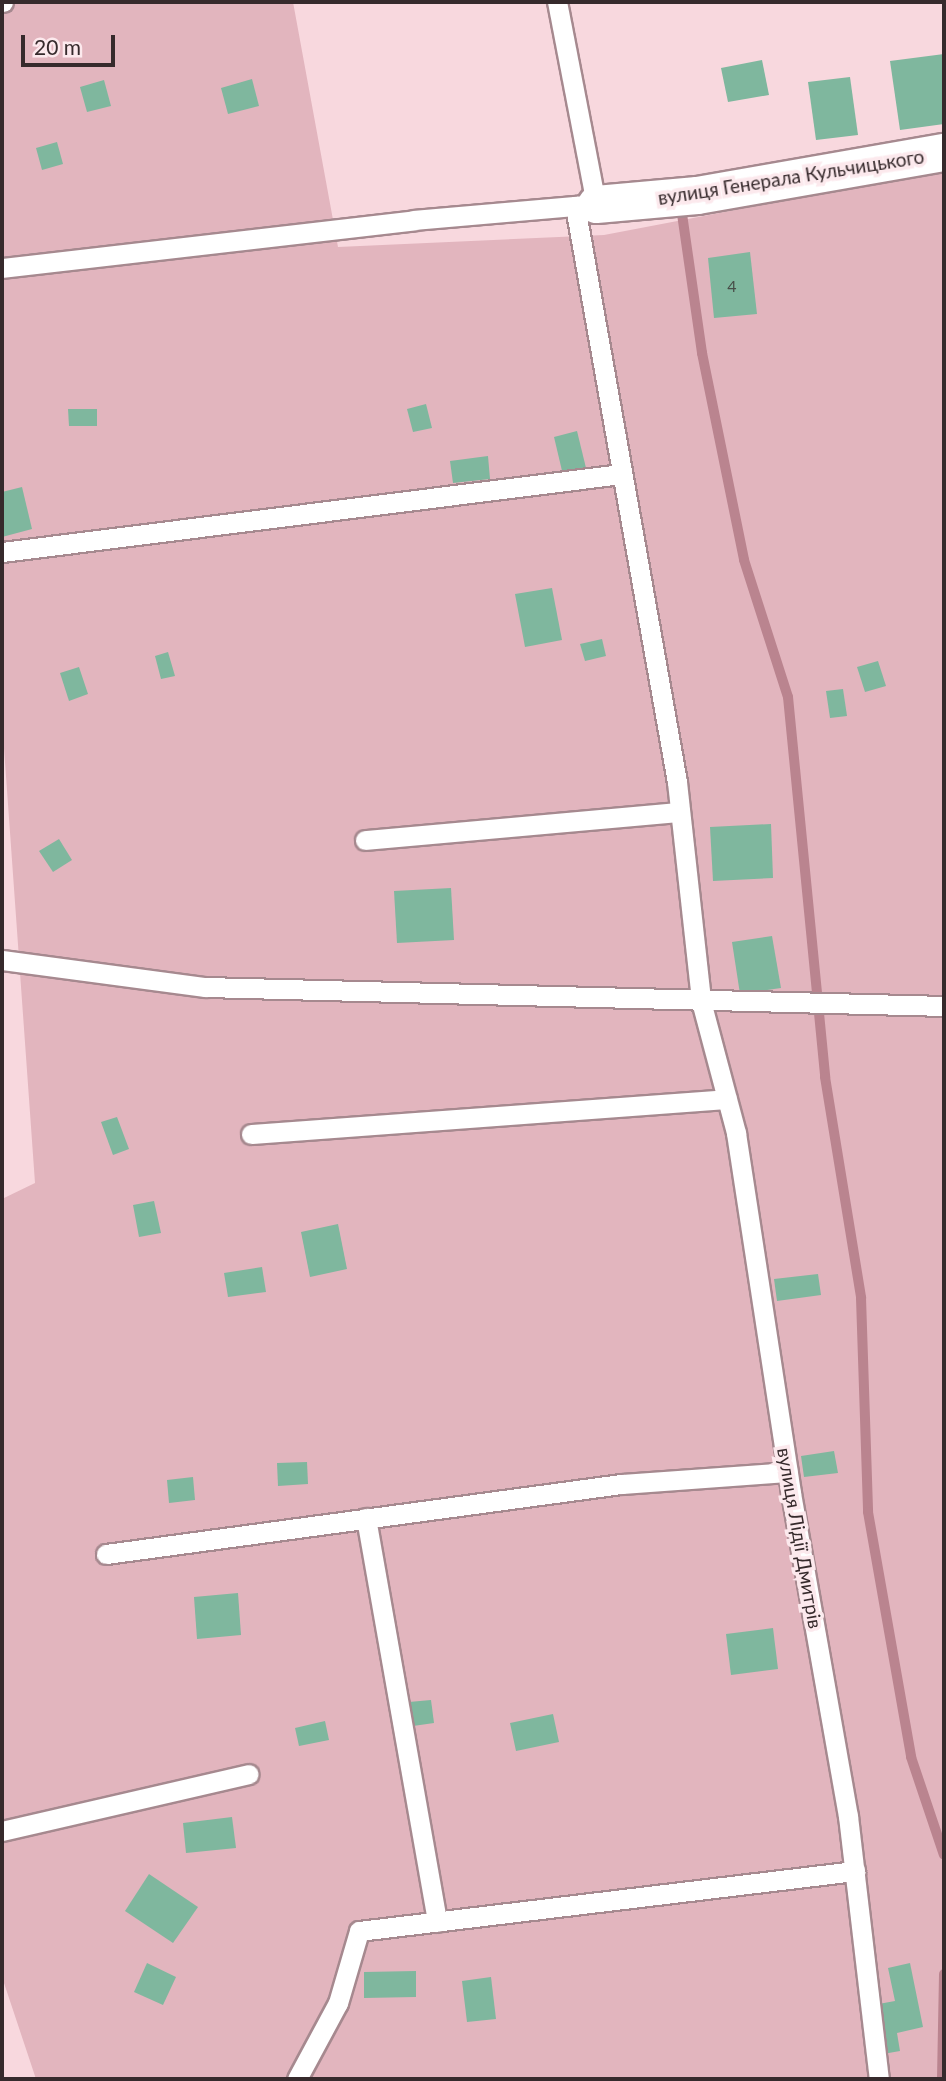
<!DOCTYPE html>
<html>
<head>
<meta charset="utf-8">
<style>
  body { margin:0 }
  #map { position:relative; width:946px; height:2081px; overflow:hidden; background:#f8d8de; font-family:Lato,sans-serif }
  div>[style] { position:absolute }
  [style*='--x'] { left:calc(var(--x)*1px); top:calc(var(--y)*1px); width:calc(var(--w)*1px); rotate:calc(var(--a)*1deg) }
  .green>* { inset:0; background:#e2b5be }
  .stream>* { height:10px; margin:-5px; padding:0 5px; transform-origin:5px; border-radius:5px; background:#ba848f }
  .building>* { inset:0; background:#7fb79e }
  .roads { filter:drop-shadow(2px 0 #a6898f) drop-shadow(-2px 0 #a6898f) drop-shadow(0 2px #a6898f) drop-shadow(0 -2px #a6898f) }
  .lane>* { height:19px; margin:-9.5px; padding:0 9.5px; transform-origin:9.5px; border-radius:9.5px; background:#fff }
  .street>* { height:37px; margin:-18.5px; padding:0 18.5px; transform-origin:18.5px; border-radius:18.5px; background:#fff }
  span { translate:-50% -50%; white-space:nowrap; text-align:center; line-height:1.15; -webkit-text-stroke:7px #fce9ed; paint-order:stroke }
  .number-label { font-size:16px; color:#484d48 }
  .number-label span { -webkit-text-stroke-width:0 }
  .street-label { font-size:19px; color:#362a2c }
  .frame { position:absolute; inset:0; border:4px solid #362a2c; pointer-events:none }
  .scale { position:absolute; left:21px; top:35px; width:94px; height:32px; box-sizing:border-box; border:4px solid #362a2c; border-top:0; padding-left:9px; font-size:21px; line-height:24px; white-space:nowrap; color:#362a2c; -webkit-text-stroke:5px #fce9ed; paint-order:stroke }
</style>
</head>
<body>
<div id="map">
  <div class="green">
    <div style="clip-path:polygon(2px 2px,293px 2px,338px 247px,604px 235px,944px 170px,944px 2079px,36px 2079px,2px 1977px,2px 1199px,35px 1183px,2px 720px)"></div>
  </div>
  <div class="stream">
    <div style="--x:681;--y:207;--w:148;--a:81.8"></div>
    <div style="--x:702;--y:353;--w:211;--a:78.5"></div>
    <div style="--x:744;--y:560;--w:144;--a:72.2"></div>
    <div style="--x:788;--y:697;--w:382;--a:84.4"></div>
    <div style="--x:825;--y:1077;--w:224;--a:80.7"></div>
    <div style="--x:861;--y:1298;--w:214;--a:88.1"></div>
    <div style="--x:868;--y:1512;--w:249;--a:80"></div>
    <div style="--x:911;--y:1757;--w:103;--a:71.4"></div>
    <div style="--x:942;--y:2079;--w:105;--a:-88.9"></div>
  </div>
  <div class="building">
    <div style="clip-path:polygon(944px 54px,944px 124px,900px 130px,890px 61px)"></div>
    <div style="clip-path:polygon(762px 60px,769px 95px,728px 102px,721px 68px)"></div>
    <div style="clip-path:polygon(850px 77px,858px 135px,816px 140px,808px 82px)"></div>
    <div style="clip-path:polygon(252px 79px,259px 106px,228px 114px,221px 88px)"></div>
    <div style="clip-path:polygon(104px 80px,111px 106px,87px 112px,80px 87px)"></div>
    <div style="clip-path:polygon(57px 142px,63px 164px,42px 170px,36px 148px)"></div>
    <div style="clip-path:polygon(750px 252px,757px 314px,714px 318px,708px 258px)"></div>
    <div style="clip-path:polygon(426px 404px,432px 428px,413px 432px,407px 409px)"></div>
    <div style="clip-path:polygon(68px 409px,97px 409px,97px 426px,69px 426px)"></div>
    <div style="clip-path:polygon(577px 431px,586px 468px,563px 475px,554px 437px)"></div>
    <div style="clip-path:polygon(488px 456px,490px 479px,453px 483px,450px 461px)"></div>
    <div style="clip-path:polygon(22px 487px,32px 529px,2px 537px,2px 492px)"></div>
    <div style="clip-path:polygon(552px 588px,562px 640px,525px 647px,515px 594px)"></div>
    <div style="clip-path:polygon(602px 639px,606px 656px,585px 661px,580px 644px)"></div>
    <div style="clip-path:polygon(168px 652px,175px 676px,161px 679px,155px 656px)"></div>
    <div style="clip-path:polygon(878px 661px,886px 686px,865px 692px,857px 667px)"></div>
    <div style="clip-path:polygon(79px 667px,88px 694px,69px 701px,60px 673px)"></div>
    <div style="clip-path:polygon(843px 689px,847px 716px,830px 718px,826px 691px)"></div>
    <div style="clip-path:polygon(771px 824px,773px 878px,713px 881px,710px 827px)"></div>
    <div style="clip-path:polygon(59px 839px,72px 860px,53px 872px,39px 851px)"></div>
    <div style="clip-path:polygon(451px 888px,454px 940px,397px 943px,394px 891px)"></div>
    <div style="clip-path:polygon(772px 936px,781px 988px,740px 994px,732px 942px)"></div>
    <div style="clip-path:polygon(117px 1117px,129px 1149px,113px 1155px,101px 1122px)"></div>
    <div style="clip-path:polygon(154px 1201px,161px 1233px,139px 1237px,133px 1205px)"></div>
    <div style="clip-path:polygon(338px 1224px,347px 1269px,310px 1277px,301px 1232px)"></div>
    <div style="clip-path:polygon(262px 1267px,266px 1292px,228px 1297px,224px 1273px)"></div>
    <div style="clip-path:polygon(818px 1274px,821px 1295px,777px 1301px,774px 1279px)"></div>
    <div style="clip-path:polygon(834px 1451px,838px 1473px,804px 1477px,801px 1456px)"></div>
    <div style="clip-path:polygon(307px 1462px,308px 1484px,278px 1486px,277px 1463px)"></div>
    <div style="clip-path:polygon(193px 1477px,195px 1500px,169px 1503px,167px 1480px)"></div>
    <div style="clip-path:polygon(238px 1593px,241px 1635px,197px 1639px,194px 1597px)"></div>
    <div style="clip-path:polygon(773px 1628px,778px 1669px,731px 1675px,726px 1634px)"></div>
    <div style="clip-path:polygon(431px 1700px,434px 1723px,413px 1726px,409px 1702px)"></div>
    <div style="clip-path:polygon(553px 1714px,559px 1742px,516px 1751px,510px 1723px)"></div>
    <div style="clip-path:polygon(325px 1721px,329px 1740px,299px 1746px,295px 1728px)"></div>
    <div style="clip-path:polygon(232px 1817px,236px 1848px,186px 1853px,183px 1823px)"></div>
    <div style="clip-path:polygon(149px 1874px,198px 1907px,173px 1943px,125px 1911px)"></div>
    <div style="clip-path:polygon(147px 1963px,176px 1977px,163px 2005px,134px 1992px)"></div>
    <div style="clip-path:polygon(910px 1963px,923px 2027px,897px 2033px,900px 2051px,883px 2054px,873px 2005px,895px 2001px,888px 1968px)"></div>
    <div style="clip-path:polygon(416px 1971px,416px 1997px,364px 1998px,364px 1972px)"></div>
    <div style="clip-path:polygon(491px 1977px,496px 2019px,467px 2022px,462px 1981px)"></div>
  </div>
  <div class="roads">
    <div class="lane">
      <div style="--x:2;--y:2;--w:1;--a:0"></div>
      <div style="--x:575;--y:206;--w:585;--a:79.96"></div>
      <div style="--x:677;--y:782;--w:220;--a:83.7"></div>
      <div style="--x:701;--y:1001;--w:137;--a:75.1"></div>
      <div style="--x:736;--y:1133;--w:364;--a:81.3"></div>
      <div style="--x:791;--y:1493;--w:328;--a:80"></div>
      <div style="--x:848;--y:1816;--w:265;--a:83.3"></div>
      <div style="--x:2;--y:268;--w:415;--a:-6.6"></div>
      <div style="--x:414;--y:220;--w:183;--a:-5"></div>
      <div style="--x:596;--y:204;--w:206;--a:-100.9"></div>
      <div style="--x:2;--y:552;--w:624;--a:-7.18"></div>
      <div style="--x:365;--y:840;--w:316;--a:-5.1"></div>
      <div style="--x:2;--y:960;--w:205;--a:7.6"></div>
      <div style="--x:205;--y:987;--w:739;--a:1.47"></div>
      <div style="--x:251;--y:1134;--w:477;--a:-4.2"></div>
      <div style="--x:366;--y:1518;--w:410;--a:80"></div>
      <div style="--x:106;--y:1554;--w:520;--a:-7.74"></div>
      <div style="--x:621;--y:1484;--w:167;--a:-4.1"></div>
      <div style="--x:2;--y:1831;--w:253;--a:-13"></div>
      <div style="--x:297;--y:2079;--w:86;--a:-61.7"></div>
      <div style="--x:338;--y:2003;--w:75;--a:-73.7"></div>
      <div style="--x:359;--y:1931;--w:500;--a:-6.9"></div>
    </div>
    <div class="street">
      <div style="--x:596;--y:204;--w:101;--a:-5.1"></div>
      <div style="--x:697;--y:195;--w:251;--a:-9.9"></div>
    </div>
  </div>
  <div class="number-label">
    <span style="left:732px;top:286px">4</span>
  </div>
  <div class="street-label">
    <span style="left:791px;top:177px;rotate:-9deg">вулиця Генерала Кульчицького</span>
    <span style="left:800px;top:1538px;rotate:80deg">вулиця Лідії Дмитрів</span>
  </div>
  <div class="frame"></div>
  <div class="scale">20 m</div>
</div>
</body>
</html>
